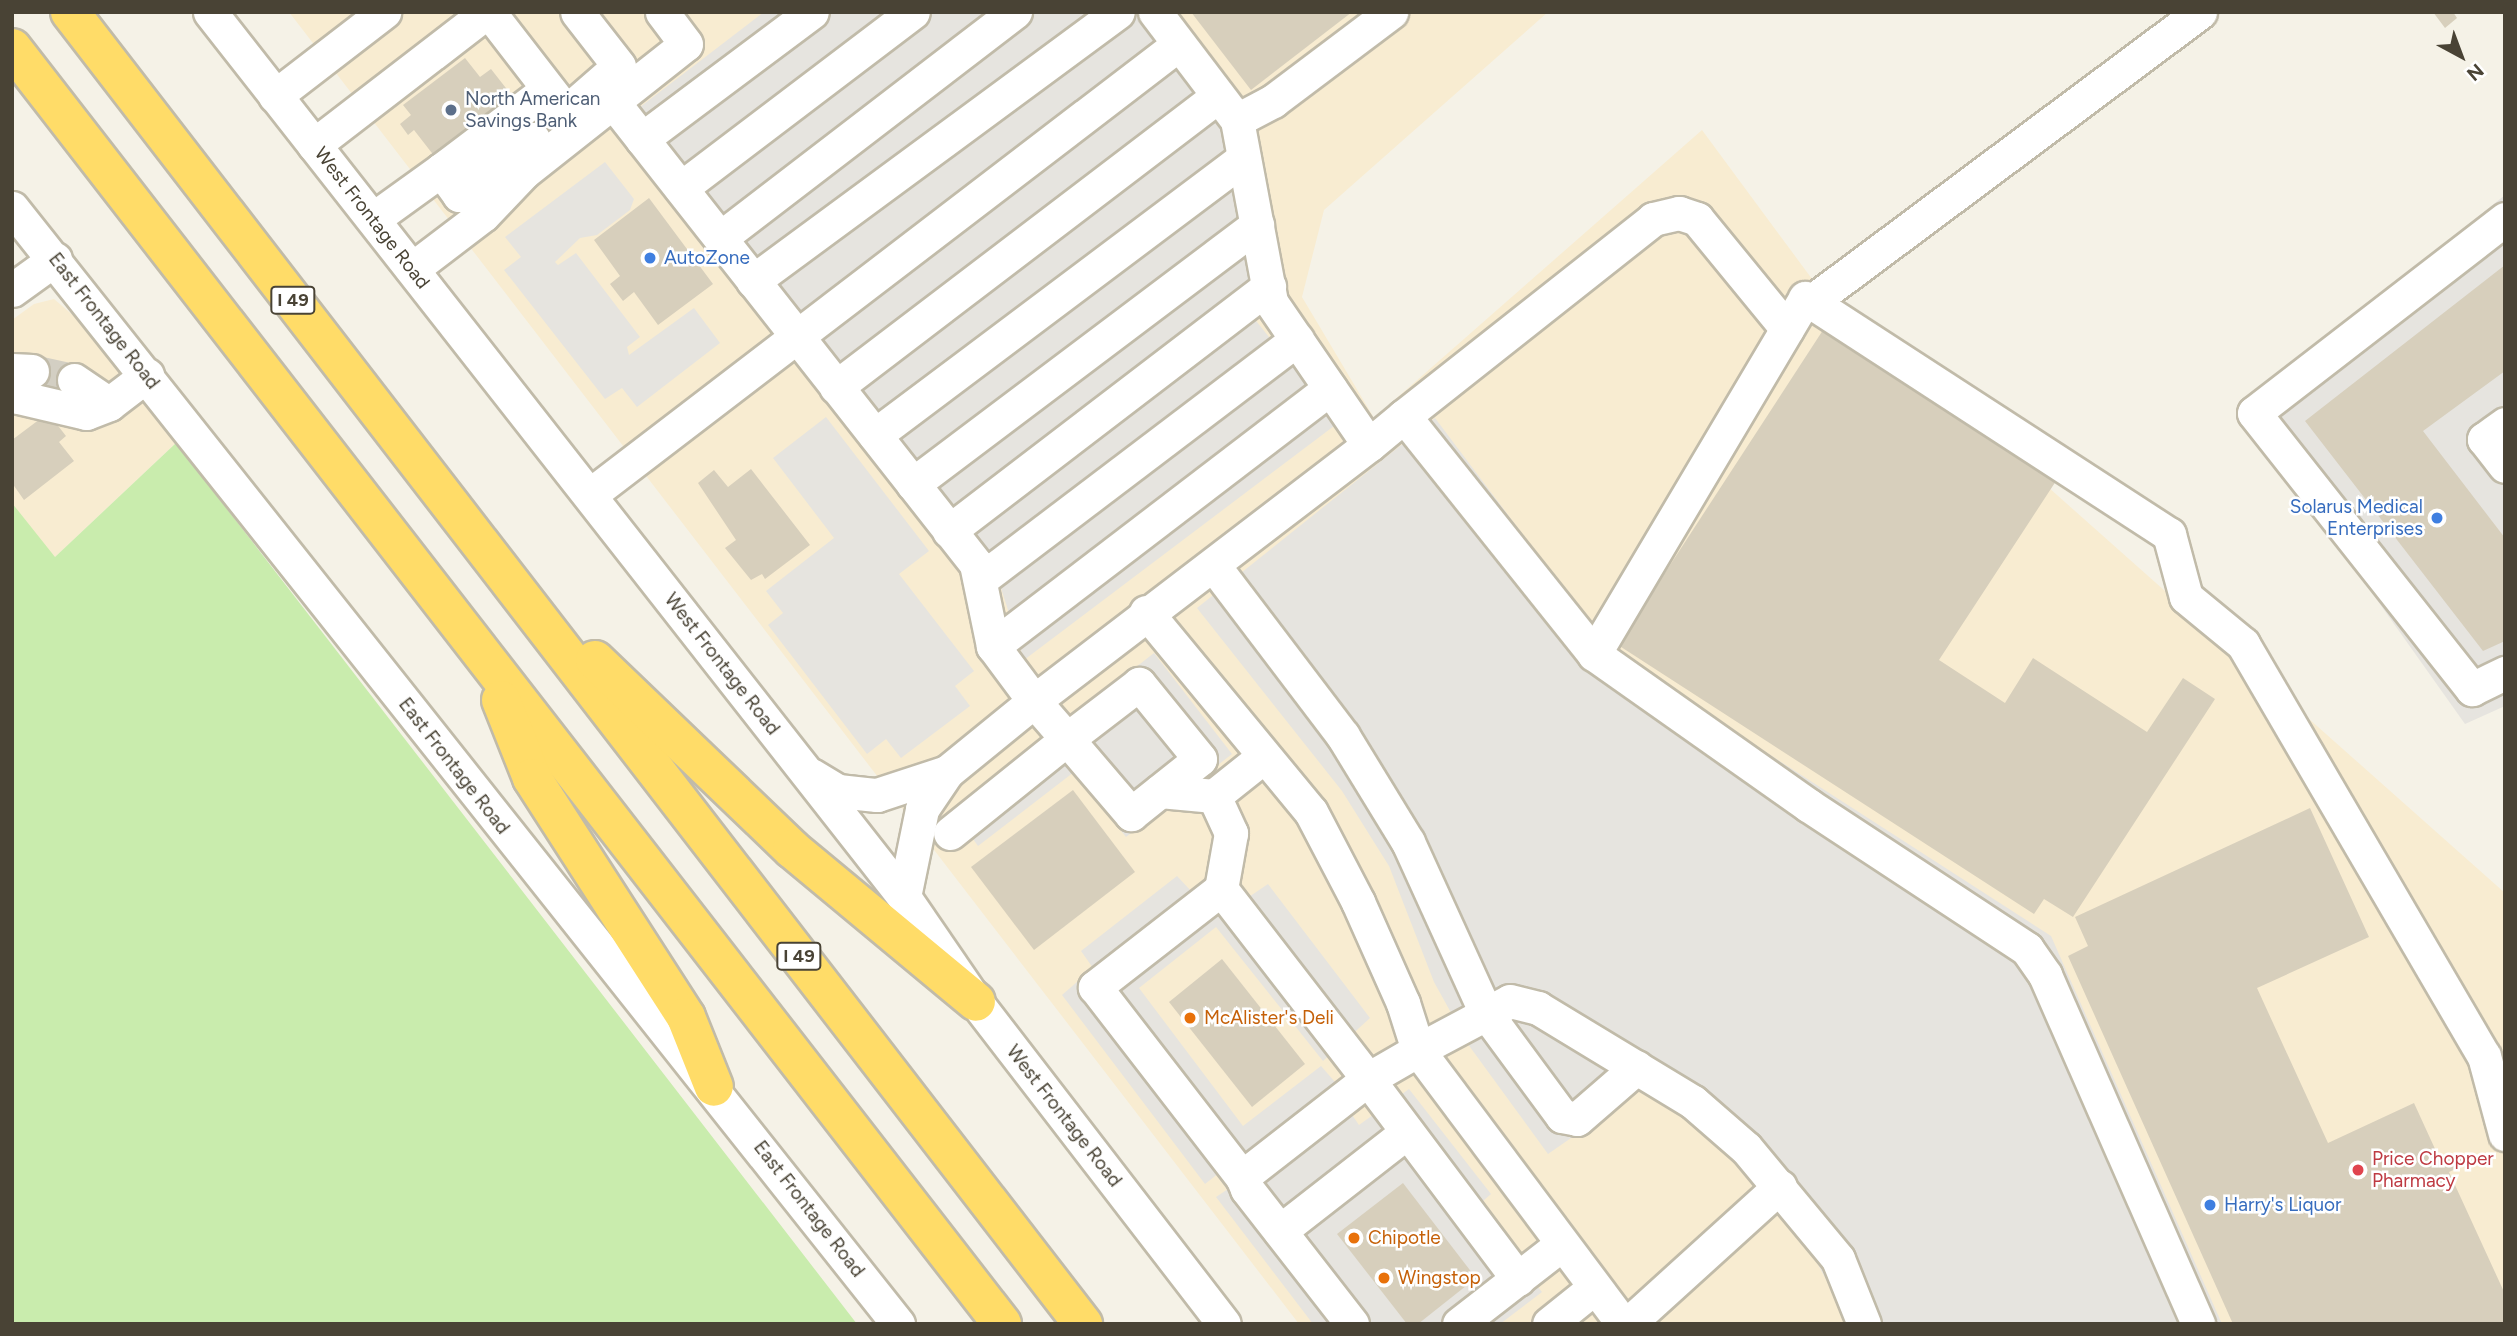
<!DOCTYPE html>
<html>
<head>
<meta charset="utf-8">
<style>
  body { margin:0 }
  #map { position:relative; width:2517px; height:1336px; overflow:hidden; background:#f5f2e7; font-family:Figtree,sans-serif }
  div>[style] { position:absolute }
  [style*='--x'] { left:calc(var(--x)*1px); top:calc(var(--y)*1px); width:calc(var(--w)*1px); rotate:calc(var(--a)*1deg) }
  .commercial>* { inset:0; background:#f8ecd1 }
  .green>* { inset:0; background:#c9ecad }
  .parking>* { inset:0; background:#e6e4df }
  .building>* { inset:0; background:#d7cfbc }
  .minor-tunnel>* { height:33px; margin-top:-16.5px; transform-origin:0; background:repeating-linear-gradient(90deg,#d3cfc3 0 33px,transparent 0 50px) }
  .roads { filter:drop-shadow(2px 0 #c1bba9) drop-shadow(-2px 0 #c1bba9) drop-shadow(0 2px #c1bba9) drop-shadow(0 -2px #c1bba9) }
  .minor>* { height:33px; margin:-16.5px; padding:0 16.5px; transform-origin:16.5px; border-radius:16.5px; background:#fff }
  .highway>* { height:38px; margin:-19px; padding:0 19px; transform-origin:19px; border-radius:19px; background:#ffdc68 }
  .dots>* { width:19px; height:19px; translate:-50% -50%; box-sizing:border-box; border:4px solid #fff; border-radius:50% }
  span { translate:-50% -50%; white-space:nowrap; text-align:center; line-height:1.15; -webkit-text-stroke:5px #fff; paint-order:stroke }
  .shield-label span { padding:2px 5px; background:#fff; border:2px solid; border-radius:5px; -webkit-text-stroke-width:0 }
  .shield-label { font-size:18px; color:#494335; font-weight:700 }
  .service-label { font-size:19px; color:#4e5e75 }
  .left { translate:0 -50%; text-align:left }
  .street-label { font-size:19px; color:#494335 }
  .shop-label { font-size:19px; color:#366cbe }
  .right { translate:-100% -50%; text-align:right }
  .food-label { font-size:19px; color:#c56008 }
  .health-label { font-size:19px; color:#be3a42 }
  .frame { position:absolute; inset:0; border:14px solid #494335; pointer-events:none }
  .north { position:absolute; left:2426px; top:21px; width:70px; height:70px; -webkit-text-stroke:5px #fff; paint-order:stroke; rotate:139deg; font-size:19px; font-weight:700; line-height:28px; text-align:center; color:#494335 }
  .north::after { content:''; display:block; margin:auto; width:24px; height:32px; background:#494335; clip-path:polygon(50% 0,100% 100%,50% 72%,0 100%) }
</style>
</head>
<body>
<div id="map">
  <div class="commercial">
    <div style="clip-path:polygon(289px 12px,1548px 12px,1324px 210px,1302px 297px,1374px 418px,1702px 130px,1829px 302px,1869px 328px,2505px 893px,2505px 1324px,1299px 1324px)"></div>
    <div style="clip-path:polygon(54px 299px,75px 317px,176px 443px,54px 558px,12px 503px,12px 320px,34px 304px)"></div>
  </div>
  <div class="green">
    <div style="clip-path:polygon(176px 443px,857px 1324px,12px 1324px,12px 503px,55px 557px)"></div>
  </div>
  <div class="parking">
    <div style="clip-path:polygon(764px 12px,1139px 12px,1231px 131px,1253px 317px,1338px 423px,1024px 660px,991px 557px,640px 107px)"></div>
    <div style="clip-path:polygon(605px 162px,634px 199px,630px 210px,597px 235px,580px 238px,555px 262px,558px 265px,576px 253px,640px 337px,627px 347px,629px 355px,694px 308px,720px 343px,637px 407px,622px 388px,605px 399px,504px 270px,521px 257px,505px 237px)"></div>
    <div style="clip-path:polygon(2505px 195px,2505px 706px,2465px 724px,2240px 407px)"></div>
    <div style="clip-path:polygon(826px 417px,929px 551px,899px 574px,974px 671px,955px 686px,970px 706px,901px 758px,886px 739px,867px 754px,768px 625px,783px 613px,766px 591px,834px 538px,773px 458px)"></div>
    <div style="clip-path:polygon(1435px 418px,1612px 653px,2051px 936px,2222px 1324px,1850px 1324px,1808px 1246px,1716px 1135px,1646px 1086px,1548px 1154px,1470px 1047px,1434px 982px,1389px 866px,1342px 791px,1197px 608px)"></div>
    <div style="clip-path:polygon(1154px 653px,1232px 754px,1126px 837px,1074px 772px,978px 846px,953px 810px)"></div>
    <div style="clip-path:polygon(1177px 876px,1192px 892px,1240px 903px,1268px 884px,1370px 1018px,1323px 1061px,1216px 927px,1139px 988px,1243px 1126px,1321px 1066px,1335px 1082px,1205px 1184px,1062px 995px,1093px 968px,1081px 951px)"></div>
    <div style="clip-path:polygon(1409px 1089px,1491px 1194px,1475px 1208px,1542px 1292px,1500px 1324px,1313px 1324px,1216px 1197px,1348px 1109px,1359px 1125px)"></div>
  </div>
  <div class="building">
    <div style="clip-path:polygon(1191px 12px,1352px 12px,1251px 90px)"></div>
    <div style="clip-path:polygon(2433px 12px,2453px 12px,2457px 18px,2445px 28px)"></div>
    <div style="clip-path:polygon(465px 58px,480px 77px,491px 69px,513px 97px,435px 157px,414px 130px,408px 135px,400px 124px,411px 115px,403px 105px)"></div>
    <div style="clip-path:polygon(649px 198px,713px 284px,658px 325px,634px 292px,623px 301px,610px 284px,620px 276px,594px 240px)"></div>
    <div style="clip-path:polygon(2505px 265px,2505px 371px,2423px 431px,2505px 538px,2505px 641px,2483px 651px,2305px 421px)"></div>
    <div style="clip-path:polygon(1825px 327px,2058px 478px,1939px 660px,2005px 703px,2033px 658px,2147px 732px,2183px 678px,2215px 699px,2073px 917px,2044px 899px,2034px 914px,1618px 645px)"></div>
    <div style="clip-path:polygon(33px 367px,75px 376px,69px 401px,28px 391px)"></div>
    <div style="clip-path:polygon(48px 413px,66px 436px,59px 442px,74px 461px,24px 500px,12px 483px,12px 440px)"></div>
    <div style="clip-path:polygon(751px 469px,810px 545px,765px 579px,762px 574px,751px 580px,725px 548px,736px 540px,698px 483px,714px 470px,728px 487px)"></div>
    <div style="clip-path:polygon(1073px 790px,1135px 872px,1034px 950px,971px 867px)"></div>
    <div style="clip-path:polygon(2310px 808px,2369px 937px,2257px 988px,2328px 1143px,2414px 1103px,2441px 1162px,2462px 1153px,2466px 1164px,2449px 1172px,2505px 1294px,2505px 1324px,2233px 1324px,2068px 956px,2088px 946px,2075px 917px)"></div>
    <div style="clip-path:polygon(1222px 959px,1305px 1064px,1252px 1107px,1169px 1002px)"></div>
    <div style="clip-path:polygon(1403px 1183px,1476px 1278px,1418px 1324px,1407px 1324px,1337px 1234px)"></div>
  </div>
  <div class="minor-tunnel">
    <div style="--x:32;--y:371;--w:43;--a:12.1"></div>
  </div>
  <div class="roads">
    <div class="minor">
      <div style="--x:210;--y:12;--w:1125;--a:51.9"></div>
      <div style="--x:904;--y:897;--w:127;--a:55.6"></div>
      <div style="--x:976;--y:1002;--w:406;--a:52.4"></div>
      <div style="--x:489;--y:12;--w:118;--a:52.3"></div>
      <div style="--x:1155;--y:12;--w:136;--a:52.8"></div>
      <div style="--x:1237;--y:120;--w:185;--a:79.4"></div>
      <div style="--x:1271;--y:302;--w:173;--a:55.6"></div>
      <div style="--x:1369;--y:445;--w:45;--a:-39.6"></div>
      <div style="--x:1404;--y:416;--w:305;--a:51.4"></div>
      <div style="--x:1594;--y:654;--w:262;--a:35.2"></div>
      <div style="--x:1808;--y:805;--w:262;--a:33.3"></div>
      <div style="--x:2027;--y:949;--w:32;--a:55"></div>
      <div style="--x:2045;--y:975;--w:381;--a:66.3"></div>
      <div style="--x:275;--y:96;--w:138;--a:-37.6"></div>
      <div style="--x:613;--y:102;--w:588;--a:51.84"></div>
      <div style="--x:976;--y:564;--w:84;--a:78.3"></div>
      <div style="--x:993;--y:646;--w:69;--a:53.3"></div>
      <div style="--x:1034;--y:701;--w:422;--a:-37.4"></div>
      <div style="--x:572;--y:107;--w:62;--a:-41.1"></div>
      <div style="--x:619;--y:66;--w:68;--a:-127.9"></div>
      <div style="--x:1237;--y:120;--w:41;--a:-27.8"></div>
      <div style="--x:1273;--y:101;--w:148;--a:-37"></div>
      <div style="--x:642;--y:139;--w:212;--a:-36.8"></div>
      <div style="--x:314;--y:145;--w:218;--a:-37.6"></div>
      <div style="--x:441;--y:170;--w:134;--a:-37.1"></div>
      <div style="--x:681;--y:188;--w:291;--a:-37.2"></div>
      <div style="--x:12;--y:208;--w:1425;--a:51.55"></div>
      <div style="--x:373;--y:219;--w:84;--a:-35.8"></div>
      <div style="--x:441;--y:170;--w:31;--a:54"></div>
      <div style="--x:459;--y:195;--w:93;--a:-37.1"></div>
      <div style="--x:2505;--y:219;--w:317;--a:142.3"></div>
      <div style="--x:2254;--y:413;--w:352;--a:51.7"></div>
      <div style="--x:2472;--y:689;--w:37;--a:-26"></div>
      <div style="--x:720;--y:238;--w:372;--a:-37.5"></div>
      <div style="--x:412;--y:269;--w:89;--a:-37.3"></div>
      <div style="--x:483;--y:215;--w:59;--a:-46.4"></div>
      <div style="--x:524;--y:172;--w:206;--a:-38.3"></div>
      <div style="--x:686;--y:44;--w:40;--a:-127"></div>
      <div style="--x:753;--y:281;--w:453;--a:-36.4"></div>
      <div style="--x:12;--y:290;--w:53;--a:-35.8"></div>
      <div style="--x:1811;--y:302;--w:485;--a:-36.7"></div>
      <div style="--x:12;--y:370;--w:20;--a:3"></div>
      <div style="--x:74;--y:380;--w:42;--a:34.4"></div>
      <div style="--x:836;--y:387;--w:480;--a:-37.3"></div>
      <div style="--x:12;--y:391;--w:8;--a:45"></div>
      <div style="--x:18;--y:397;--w:70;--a:13.2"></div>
      <div style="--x:86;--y:413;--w:25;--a:-21"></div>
      <div style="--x:109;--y:404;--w:48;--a:-37.3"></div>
      <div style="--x:1404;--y:416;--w:318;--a:-38.3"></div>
      <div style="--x:1653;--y:219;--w:27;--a:-13"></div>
      <div style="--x:1679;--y:213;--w:19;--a:18"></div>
      <div style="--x:1697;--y:219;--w:142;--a:50.7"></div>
      <div style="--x:2505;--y:424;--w:26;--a:144"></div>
      <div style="--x:2484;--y:439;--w:34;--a:52"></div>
      <div style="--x:875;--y:435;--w:461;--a:-36.9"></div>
      <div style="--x:913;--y:484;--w:431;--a:-37"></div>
      <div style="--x:591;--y:494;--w:740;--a:-37.43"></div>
      <div style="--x:949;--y:531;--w:403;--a:-37.4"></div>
      <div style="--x:1214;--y:566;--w:213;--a:52.8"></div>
      <div style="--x:1343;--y:736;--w:124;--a:58.5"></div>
      <div style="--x:1408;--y:842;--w:188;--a:65.5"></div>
      <div style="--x:1486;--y:1013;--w:128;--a:53.6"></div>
      <div style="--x:1562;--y:1116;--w:15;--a:11"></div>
      <div style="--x:1577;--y:1119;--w:79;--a:-40.9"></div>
      <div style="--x:980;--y:580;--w:398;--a:-37.2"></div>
      <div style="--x:1146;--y:612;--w:259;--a:50.5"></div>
      <div style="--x:1311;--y:812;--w:102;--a:62.4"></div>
      <div style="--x:1358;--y:902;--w:111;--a:66"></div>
      <div style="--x:1403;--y:1003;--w:49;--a:72.3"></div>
      <div style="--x:1418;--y:1050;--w:342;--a:53.2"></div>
      <div style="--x:993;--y:646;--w:424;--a:-37.4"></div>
      <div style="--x:1594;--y:654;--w:414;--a:-59.3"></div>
      <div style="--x:1805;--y:298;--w:434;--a:33"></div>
      <div style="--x:2169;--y:534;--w:65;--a:74.9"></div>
      <div style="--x:2186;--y:597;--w:74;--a:39.5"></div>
      <div style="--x:2243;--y:644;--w:477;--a:59.7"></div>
      <div style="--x:2484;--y:1056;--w:81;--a:74.9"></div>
      <div style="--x:811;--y:775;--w:31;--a:31"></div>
      <div style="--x:838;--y:791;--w:39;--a:6"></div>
      <div style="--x:877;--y:795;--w:74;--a:-18.2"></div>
      <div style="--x:1160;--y:791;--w:54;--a:5.3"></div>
      <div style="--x:1214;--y:796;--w:63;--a:-38.5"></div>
      <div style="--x:1214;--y:796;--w:41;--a:65.3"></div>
      <div style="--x:1231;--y:833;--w:57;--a:100.1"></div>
      <div style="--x:904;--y:897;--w:90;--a:-78.4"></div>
      <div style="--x:922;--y:809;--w:45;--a:-56"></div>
      <div style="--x:947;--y:772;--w:112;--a:-39.2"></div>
      <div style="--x:1034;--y:701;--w:50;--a:49"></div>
      <div style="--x:1067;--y:739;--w:99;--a:49.5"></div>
      <div style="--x:1131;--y:814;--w:88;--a:-38.6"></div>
      <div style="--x:1200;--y:759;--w:97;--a:-129.1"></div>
      <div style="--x:1139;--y:684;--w:91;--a:142.6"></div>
      <div style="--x:1067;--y:739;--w:150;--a:141.2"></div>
      <div style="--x:1242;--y:1177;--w:13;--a:67"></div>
      <div style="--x:1247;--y:1189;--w:171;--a:52.1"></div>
      <div style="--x:1280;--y:1231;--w:161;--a:-37.9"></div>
      <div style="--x:1518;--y:1279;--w:250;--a:-126.9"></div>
      <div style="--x:1368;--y:1079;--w:240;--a:-127.7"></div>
      <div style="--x:1221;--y:889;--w:160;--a:142.1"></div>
      <div style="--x:1095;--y:987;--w:240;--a:52.3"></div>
      <div style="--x:1242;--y:1177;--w:160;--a:-37.9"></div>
      <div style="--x:1368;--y:1079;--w:58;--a:-30.1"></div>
      <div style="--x:1418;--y:1050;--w:104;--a:-28"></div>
      <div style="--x:1510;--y:1001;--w:29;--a:14"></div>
      <div style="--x:1538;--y:1008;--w:181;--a:31.2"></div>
      <div style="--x:1693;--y:1102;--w:70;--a:41"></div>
      <div style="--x:1746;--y:1148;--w:144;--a:50.3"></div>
      <div style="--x:1838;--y:1259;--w:70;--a:68.2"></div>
      <div style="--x:1459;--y:1324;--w:130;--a:-37.8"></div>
      <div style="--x:1549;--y:1324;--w:58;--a:-38.7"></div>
      <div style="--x:1628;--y:1324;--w:205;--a:-42.2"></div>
    </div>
    <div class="highway">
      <div style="--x:70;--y:12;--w:1658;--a:52.33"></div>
      <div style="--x:12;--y:48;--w:1615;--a:52.19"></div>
      <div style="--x:595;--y:660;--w:273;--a:43.8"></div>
      <div style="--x:792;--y:849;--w:239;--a:39.7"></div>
      <div style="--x:501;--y:700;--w:84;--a:68.3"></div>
      <div style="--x:532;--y:778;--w:284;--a:57.2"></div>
      <div style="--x:686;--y:1017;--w:75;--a:68.2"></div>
    </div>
  </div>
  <div class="dots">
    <div style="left:451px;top:110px;background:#5c6f8a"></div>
    <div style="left:650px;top:258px;background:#3f7fe0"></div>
    <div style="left:2437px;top:518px;background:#3f7fe0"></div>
    <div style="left:1190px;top:1018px;background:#e8710a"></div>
    <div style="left:2358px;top:1170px;background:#e0444e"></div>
    <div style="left:2210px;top:1205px;background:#3f7fe0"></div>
    <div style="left:1354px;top:1238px;background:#e8710a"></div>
    <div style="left:1384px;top:1278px;background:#e8710a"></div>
  </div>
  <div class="shield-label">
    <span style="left:293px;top:300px">I 49</span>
    <span style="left:799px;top:956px">I 49</span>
  </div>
  <div class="service-label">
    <span class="left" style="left:465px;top:110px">North American<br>Savings Bank</span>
  </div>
  <div class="street-label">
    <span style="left:372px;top:218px;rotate:52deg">West Frontage Road</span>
    <span style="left:104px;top:321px;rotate:52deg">East Frontage Road</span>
    <span style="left:722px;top:664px;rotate:52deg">West Frontage Road</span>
    <span style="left:454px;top:766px;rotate:52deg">East Frontage Road</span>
    <span style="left:1064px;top:1116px;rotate:52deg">West Frontage Road</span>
    <span style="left:809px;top:1209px;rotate:52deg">East Frontage Road</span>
  </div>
  <div class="shop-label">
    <span class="left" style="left:664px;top:258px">AutoZone</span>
    <span class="right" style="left:2423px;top:518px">Solarus Medical<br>Enterprises</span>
    <span class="left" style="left:2224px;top:1205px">Harry's Liquor</span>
  </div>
  <div class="food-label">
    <span class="left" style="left:1204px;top:1018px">McAlister's Deli</span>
    <span class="left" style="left:1368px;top:1238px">Chipotle</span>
    <span class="left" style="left:1398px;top:1278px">Wingstop</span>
  </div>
  <div class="health-label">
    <span class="left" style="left:2372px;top:1170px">Price Chopper<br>Pharmacy</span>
  </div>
  <div class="frame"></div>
  <div class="north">N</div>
</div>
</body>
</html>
